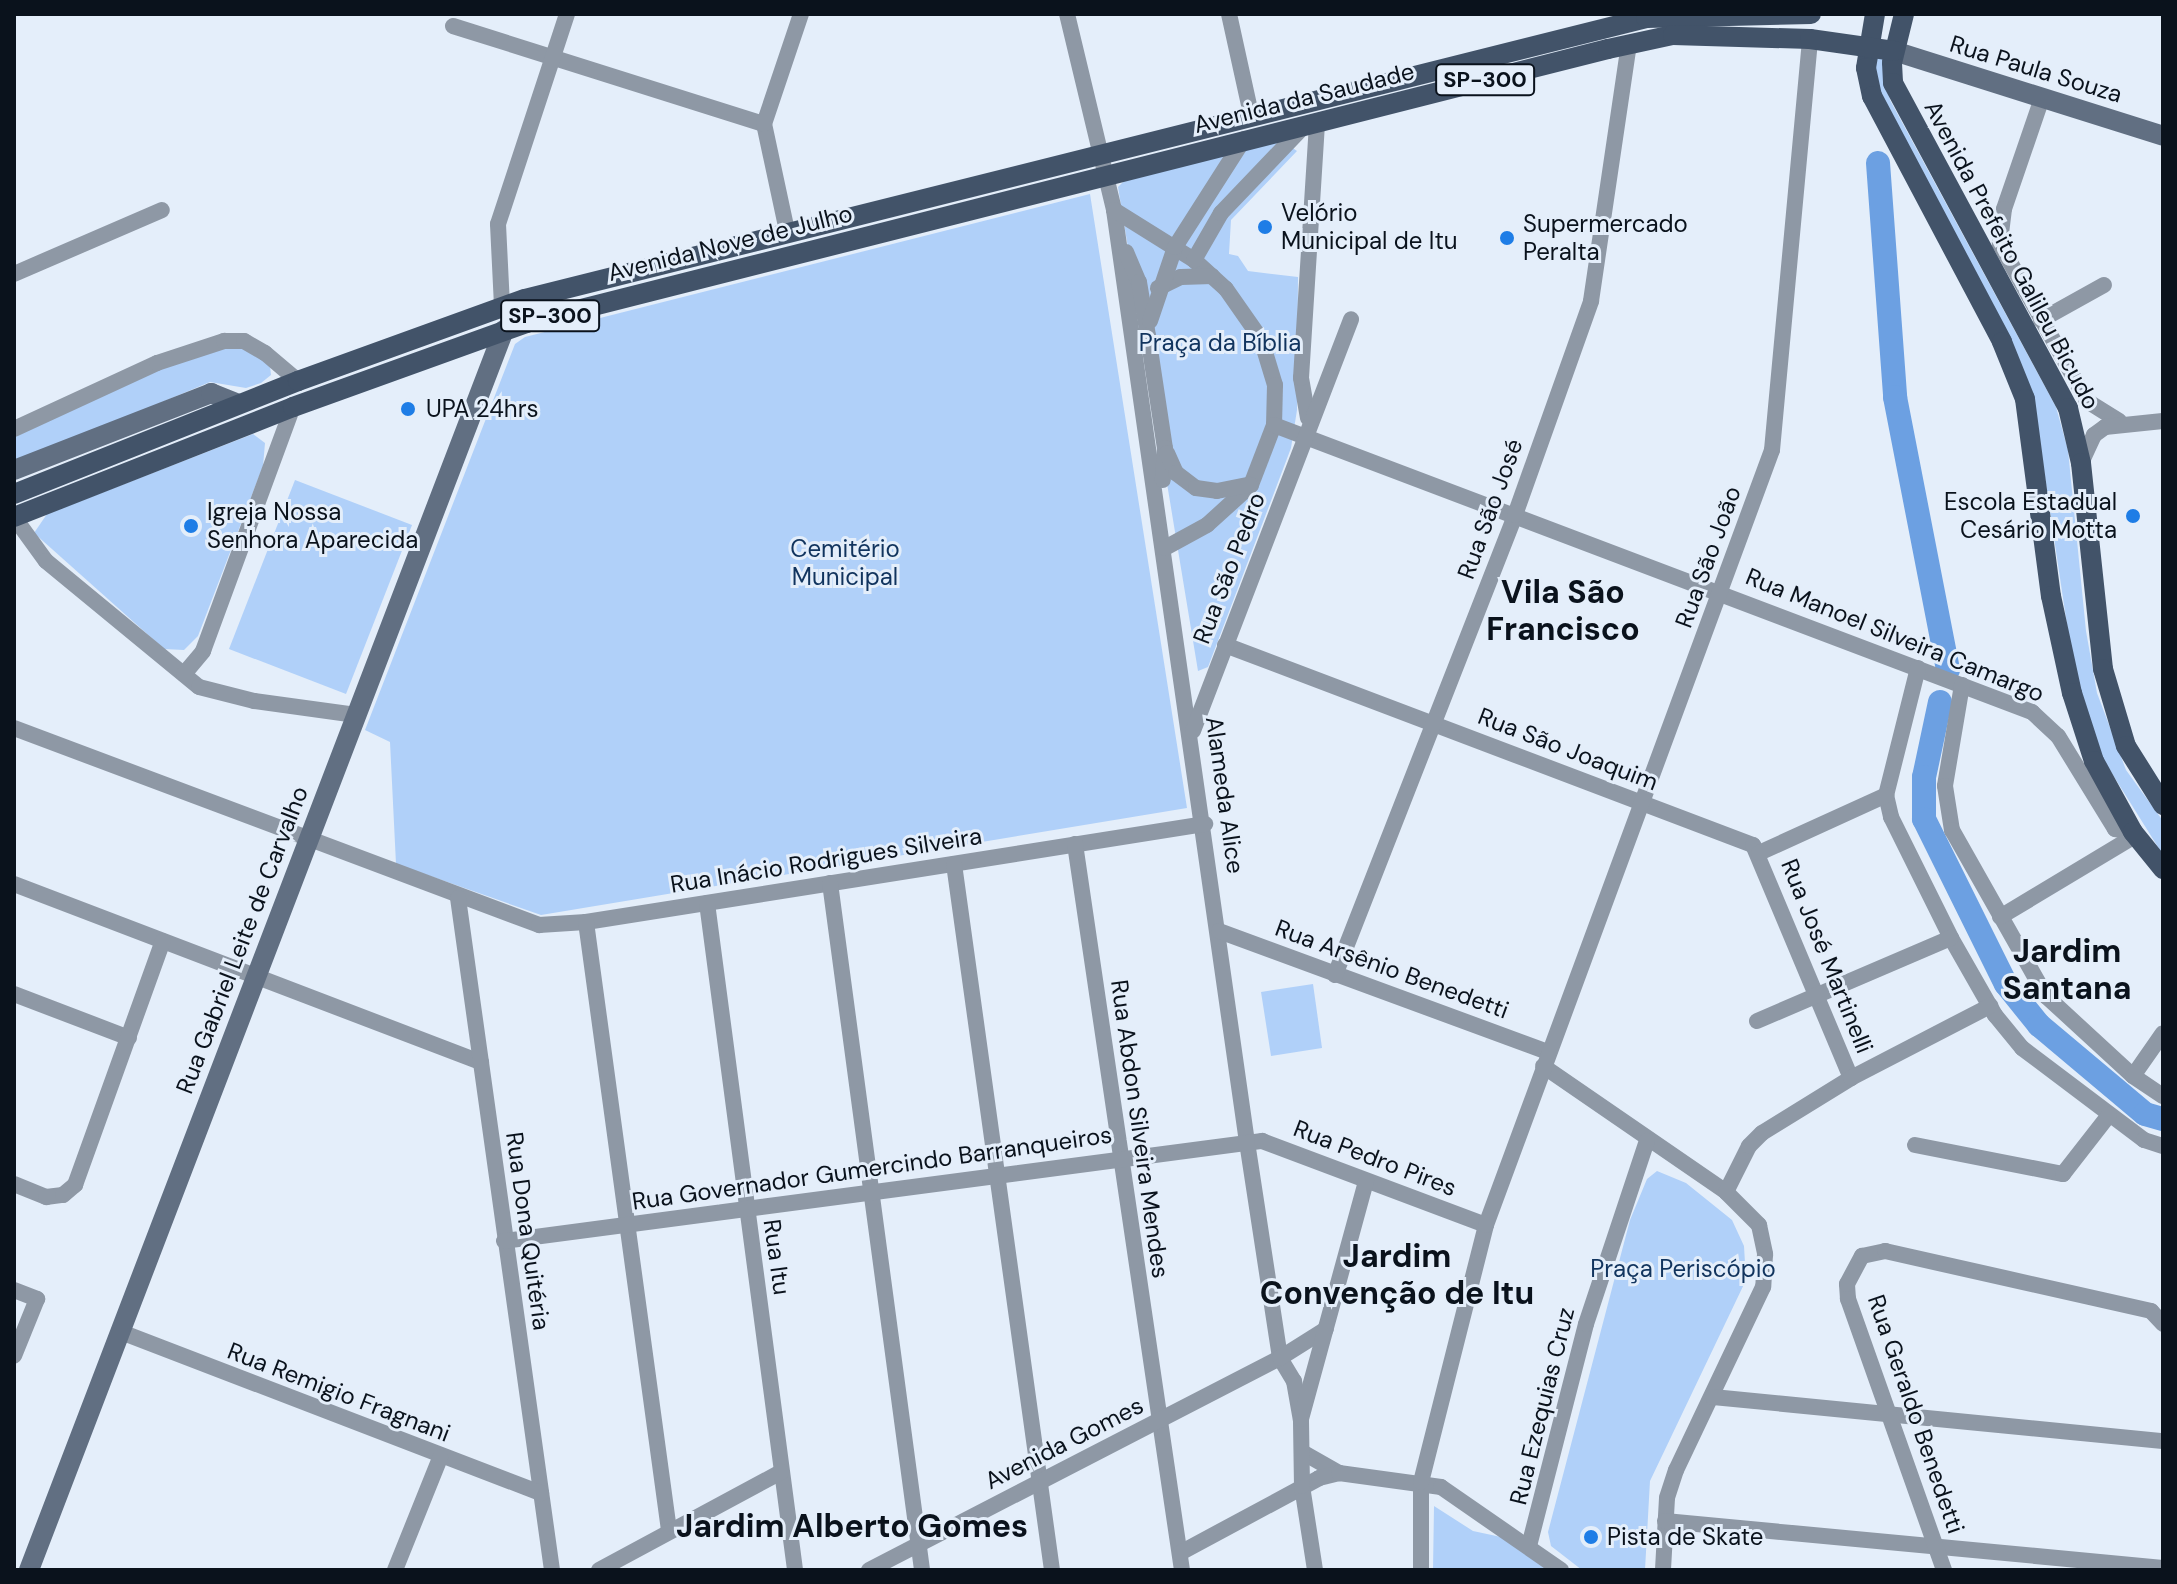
<!DOCTYPE html>
<html>
<head>
<meta charset="utf-8">
<style>
  body { margin:0 }
  #map { position:relative; width:2177px; height:1584px; overflow:hidden; background:#e4eefa; font-family:"DM Sans",sans-serif }
  div>[style] { position:absolute }
  [style*='--x'] { left:calc(var(--x)*1px); top:calc(var(--y)*1px); width:calc(var(--w)*1px); rotate:calc(var(--a)*1deg) }
  .green>* { inset:0; background:#b0d0f9 }
  .river>* { height:24px; margin:-12px; padding:0 12px; transform-origin:12px; border-radius:12px; background:#6ca0e2 }
  .street>* { height:16px; margin:-8px; padding:0 8px; transform-origin:8px; border-radius:8px; background:#8e98a5 }
  .secondary>* { height:20px; margin:-10px; padding:0 10px; transform-origin:10px; border-radius:10px; background:#616f82 }
  .primary>* { height:20px; margin:-10px; padding:0 10px; transform-origin:10px; border-radius:10px; background:#425369 }
  .dots>* { width:22px; height:22px; translate:-50% -50%; box-sizing:border-box; border:4px solid #e4eefa; border-radius:50% }
  span { translate:-50% -50%; white-space:nowrap; text-align:center; line-height:1.15; -webkit-text-stroke:6px #e4eefa; paint-order:stroke }
  .shield-label span { padding:2px 6px; background:#e4eefa; border:2px solid; border-radius:6px; -webkit-text-stroke-width:0 }
  .shield-label { font-size:22px; color:#0a121c; font-weight:700 }
  .street-label { font-size:24px; color:#0a121c }
  .poi-label { font-size:24px; color:#0a121c }
  .left { translate:0 -50%; text-align:left }
  .right { translate:-100% -50%; text-align:right }
  .park-label { font-size:24px; color:#11345e }
  .district-label { font-size:32px; color:#0a121c; font-weight:700 }
  .frame { position:absolute; inset:0; border:16px solid #0a121c; pointer-events:none }
</style>
</head>
<body>
<div id="map">
  <div class="green">
    <div style="clip-path:polygon(1876px 52px,1883px 56px,1890px 100px,2056px 407px,2068px 450px,2086px 631px,2097px 693px,2126px 770px,2163px 821px,2163px 855px,2101px 756px,2076px 685px,2034px 404px,1875px 81px)"></div>
    <div style="clip-path:polygon(1281px 140px,1297px 151px,1231px 220px,1229px 254px,1238px 256px,1248px 271px,1298px 277px,1297px 410px,1291px 448px,1208px 667px,1198px 671px,1118px 187px,1126px 179px)"></div>
    <div style="clip-path:polygon(1090px 194px,1187px 808px,541px 915px,396px 864px,390px 742px,365px 730px,515px 344px,525px 337px)"></div>
    <div style="clip-path:polygon(245px 346px,270px 366px,271px 375px,261px 383px,246px 388px,210px 382px,14px 464px,14px 437px,64px 410px,195px 352px)"></div>
    <div style="clip-path:polygon(253px 434px,265px 443px,263px 466px,198px 636px,184px 650px,164px 649px,34px 533px,47px 514px)"></div>
    <div style="clip-path:polygon(295px 480px,412px 525px,346px 694px,229px 649px)"></div>
    <div style="clip-path:polygon(1313px 984px,1322px 1048px,1271px 1056px,1261px 992px)"></div>
    <div style="clip-path:polygon(1657px 1171px,1686px 1183px,1732px 1220px,1744px 1246px,1746px 1280px,1650px 1481px,1645px 1570px,1582px 1570px,1551px 1546px,1548px 1532px,1630px 1220px,1647px 1179px)"></div>
    <div style="clip-path:polygon(1434px 1506px,1473px 1531px,1501px 1537px,1553px 1570px,1433px 1570px)"></div>
  </div>
  <div class="river">
    <div style="--x:1878;--y:163;--w:235;--a:85.8"></div>
    <div style="--x:1895;--y:397;--w:278;--a:79"></div>
    <div style="--x:1940;--y:702;--w:77;--a:102"></div>
    <div style="--x:1924;--y:777;--w:42;--a:90"></div>
    <div style="--x:1924;--y:819;--w:184;--a:63.6"></div>
    <div style="--x:2006;--y:984;--w:53;--a:51.2"></div>
    <div style="--x:2039;--y:1025;--w:138;--a:40"></div>
    <div style="--x:2145;--y:1114;--w:19;--a:16"></div>
  </div>
  <div class="street">
    <div style="--x:1067;--y:14;--w:202;--a:76.5"></div>
    <div style="--x:1114;--y:210;--w:941;--a:81.88"></div>
    <div style="--x:1247;--y:1142;--w:219;--a:81.3"></div>
    <div style="--x:1280;--y:1358;--w:27;--a:59"></div>
    <div style="--x:1294;--y:1381;--w:39;--a:80"></div>
    <div style="--x:1229;--y:14;--w:102;--a:77.6"></div>
    <div style="--x:453;--y:26;--w:326;--a:17.5"></div>
    <div style="--x:2042;--y:98;--w:117;--a:108.9"></div>
    <div style="--x:2004;--y:209;--w:35;--a:97"></div>
    <div style="--x:2000;--y:244;--w:179;--a:61"></div>
    <div style="--x:2087;--y:401;--w:38;--a:32"></div>
    <div style="--x:1114;--y:210;--w:94;--a:32"></div>
    <div style="--x:1194;--y:260;--w:43;--a:42.2"></div>
    <div style="--x:1226;--y:289;--w:61;--a:55"></div>
    <div style="--x:1261;--y:339;--w:48;--a:73.1"></div>
    <div style="--x:1275;--y:385;--w:40;--a:91.4"></div>
    <div style="--x:1274;--y:425;--w:64;--a:111"></div>
    <div style="--x:1251;--y:485;--w:59;--a:137.7"></div>
    <div style="--x:1207;--y:525;--w:48;--a:151.3"></div>
    <div style="--x:787;--y:231;--w:109;--a:-102.1"></div>
    <div style="--x:764;--y:124;--w:116;--a:-71.4"></div>
    <div style="--x:1126;--y:252;--w:33;--a:67"></div>
    <div style="--x:1139;--y:282;--w:55;--a:80.5"></div>
    <div style="--x:1148;--y:336;--w:113;--a:81.4"></div>
    <div style="--x:1165;--y:448;--w:32;--a:94"></div>
    <div style="--x:1194;--y:260;--w:54;--a:-60.1"></div>
    <div style="--x:1221;--y:213;--w:120;--a:-46.3"></div>
    <div style="--x:14;--y:274;--w:161;--a:-23.4"></div>
    <div style="--x:1158;--y:288;--w:25;--a:-26"></div>
    <div style="--x:1181;--y:277;--w:31;--a:-2"></div>
    <div style="--x:502;--y:306;--w:82;--a:-92.8"></div>
    <div style="--x:498;--y:224;--w:221;--a:-71.8"></div>
    <div style="--x:2041;--y:320;--w:72;--a:-29.1"></div>
    <div style="--x:1150;--y:321;--w:78;--a:-71.3"></div>
    <div style="--x:1175;--y:247;--w:128;--a:-57.4"></div>
    <div style="--x:1308;--y:418;--w:41;--a:-99.9"></div>
    <div style="--x:1301;--y:378;--w:256;--a:-86.4"></div>
    <div style="--x:1274;--y:425;--w:811;--a:20.74"></div>
    <div style="--x:2032;--y:712;--w:35;--a:43"></div>
    <div style="--x:2058;--y:736;--w:109;--a:58.5"></div>
    <div style="--x:2115;--y:829;--w:18;--a:9"></div>
    <div style="--x:14;--y:429;--w:157;--a:-24.8"></div>
    <div style="--x:157;--y:363;--w:71;--a:-18.2"></div>
    <div style="--x:224;--y:341;--w:20;--a:0"></div>
    <div style="--x:244;--y:341;--w:24;--a:30"></div>
    <div style="--x:265;--y:353;--w:43;--a:40.3"></div>
    <div style="--x:1167;--y:453;--w:22;--a:66"></div>
    <div style="--x:1176;--y:473;--w:25;--a:37"></div>
    <div style="--x:1196;--y:488;--w:21;--a:8"></div>
    <div style="--x:1217;--y:491;--w:33;--a:-11"></div>
    <div style="--x:2081;--y:463;--w:31;--a:-65"></div>
    <div style="--x:2094;--y:435;--w:14;--a:-36"></div>
    <div style="--x:2105;--y:427;--w:58;--a:-5.9"></div>
    <div style="--x:14;--y:517;--w:54;--a:54"></div>
    <div style="--x:46;--y:561;--w:198;--a:39.5"></div>
    <div style="--x:199;--y:687;--w:57;--a:14.3"></div>
    <div style="--x:254;--y:701;--w:103;--a:7.8"></div>
    <div style="--x:1225;--y:645;--w:565;--a:20.75"></div>
    <div style="--x:1753;--y:845;--w:253;--a:67.2"></div>
    <div style="--x:1918;--y:668;--w:131;--a:104.1"></div>
    <div style="--x:1886;--y:795;--w:23;--a:77"></div>
    <div style="--x:1891;--y:817;--w:135;--a:63.6"></div>
    <div style="--x:1951;--y:938;--w:89;--a:60.3"></div>
    <div style="--x:1995;--y:1015;--w:43;--a:50.7"></div>
    <div style="--x:2022;--y:1048;--w:153;--a:37"></div>
    <div style="--x:2144;--y:1140;--w:20;--a:18"></div>
    <div style="--x:184;--y:674;--w:30;--a:-50"></div>
    <div style="--x:203;--y:651;--w:260;--a:-69.8"></div>
    <div style="--x:1962;--y:685;--w:102;--a:99.6"></div>
    <div style="--x:1945;--y:786;--w:45;--a:81"></div>
    <div style="--x:1952;--y:830;--w:191;--a:60.5"></div>
    <div style="--x:2046;--y:996;--w:118;--a:42.6"></div>
    <div style="--x:2133;--y:1076;--w:36;--a:34"></div>
    <div style="--x:14;--y:728;--w:561;--a:20.57"></div>
    <div style="--x:539;--y:925;--w:47;--a:-3.7"></div>
    <div style="--x:586;--y:922;--w:627;--a:-9"></div>
    <div style="--x:1193;--y:731;--w:441;--a:-69"></div>
    <div style="--x:1075;--y:844;--w:734;--a:81.62"></div>
    <div style="--x:1759;--y:853;--w:140;--a:-24.5"></div>
    <div style="--x:954;--y:864;--w:713;--a:82.1"></div>
    <div style="--x:830;--y:883;--w:693;--a:82.37"></div>
    <div style="--x:14;--y:884;--w:500;--a:20.9"></div>
    <div style="--x:458;--y:898;--w:679;--a:82.04"></div>
    <div style="--x:707;--y:903;--w:673;--a:82.48"></div>
    <div style="--x:2000;--y:917;--w:157;--a:-31"></div>
    <div style="--x:586;--y:922;--w:614;--a:82.23"></div>
    <div style="--x:1219;--y:931;--w:351;--a:20.2"></div>
    <div style="--x:1335;--y:975;--w:494;--a:-68.6"></div>
    <div style="--x:1515;--y:515;--w:227;--a:-70.4"></div>
    <div style="--x:1591;--y:301;--w:260;--a:-81.6"></div>
    <div style="--x:14;--y:994;--w:123;--a:20.9"></div>
    <div style="--x:1757;--y:1021;--w:211;--a:-23.2"></div>
    <div style="--x:1543;--y:1066;--w:222;--a:34.5"></div>
    <div style="--x:1726;--y:1192;--w:47;--a:45"></div>
    <div style="--x:1759;--y:1225;--w:30;--a:78"></div>
    <div style="--x:1765;--y:1254;--w:33;--a:93"></div>
    <div style="--x:1763;--y:1287;--w:203;--a:115.4"></div>
    <div style="--x:1676;--y:1470;--w:29;--a:108"></div>
    <div style="--x:1667;--y:1498;--w:72;--a:93.2"></div>
    <div style="--x:2133;--y:1076;--w:52;--a:-55.1"></div>
    <div style="--x:1915;--y:1145;--w:151;--a:11.1"></div>
    <div style="--x:2063;--y:1174;--w:75;--a:-52.1"></div>
    <div style="--x:14;--y:1184;--w:35;--a:22"></div>
    <div style="--x:46;--y:1197;--w:17;--a:-7"></div>
    <div style="--x:63;--y:1195;--w:16;--a:-40"></div>
    <div style="--x:75;--y:1185;--w:259;--a:-70.2"></div>
    <div style="--x:1726;--y:1192;--w:51;--a:-63.4"></div>
    <div style="--x:1749;--y:1146;--w:18;--a:-45"></div>
    <div style="--x:1762;--y:1133;--w:105;--a:-31.7"></div>
    <div style="--x:1851;--y:1078;--w:157;--a:-27.4"></div>
    <div style="--x:504;--y:1241;--w:765;--a:-7.52"></div>
    <div style="--x:1262;--y:1141;--w:239;--a:20.6"></div>
    <div style="--x:14;--y:1290;--w:25;--a:21"></div>
    <div style="--x:37;--y:1299;--w:61;--a:112"></div>
    <div style="--x:121;--y:1332;--w:450;--a:21"></div>
    <div style="--x:1713;--y:1397;--w:452;--a:5.6"></div>
    <div style="--x:1302;--y:1452;--w:43;--a:29.6"></div>
    <div style="--x:1665;--y:1521;--w:500;--a:5.39"></div>
    <div style="--x:1529;--y:1546;--w:229;--a:-75.6"></div>
    <div style="--x:1586;--y:1324;--w:193;--a:-71.6"></div>
    <div style="--x:1180;--y:1553;--w:158;--a:-28.3"></div>
    <div style="--x:1319;--y:1478;--w:21;--a:-14"></div>
    <div style="--x:1339;--y:1473;--w:103;--a:7.8"></div>
    <div style="--x:1441;--y:1487;--w:146;--a:34.7"></div>
    <div style="--x:395;--y:1570;--w:121;--a:-68.1"></div>
    <div style="--x:599;--y:1570;--w:207;--a:-28.3"></div>
    <div style="--x:869;--y:1570;--w:462;--a:-27.3"></div>
    <div style="--x:1280;--y:1358;--w:54;--a:-32.2"></div>
    <div style="--x:1315;--y:1570;--w:85;--a:-98.8"></div>
    <div style="--x:1302;--y:1486;--w:67;--a:-90.9"></div>
    <div style="--x:1301;--y:1419;--w:247;--a:-74.7"></div>
    <div style="--x:1421;--y:1570;--w:88;--a:-90"></div>
    <div style="--x:1421;--y:1482;--w:265;--a:-75.8"></div>
    <div style="--x:1486;--y:1225;--w:826;--a:-69.74"></div>
    <div style="--x:1772;--y:450;--w:413;--a:-84.7"></div>
    <div style="--x:1944;--y:1570;--w:288;--a:-109.5"></div>
    <div style="--x:1848;--y:1299;--w:15;--a:-94"></div>
    <div style="--x:1847;--y:1284;--w:32;--a:-62"></div>
    <div style="--x:1862;--y:1256;--w:24;--a:-12"></div>
    <div style="--x:1885;--y:1251;--w:273;--a:12.7"></div>
    <div style="--x:2151;--y:1311;--w:18;--a:47"></div>
  </div>
  <div class="secondary">
    <div style="--x:1894;--y:51;--w:282;--a:17.5"></div>
    <div style="--x:14;--y:470;--w:212;--a:-21.3"></div>
    <div style="--x:211;--y:393;--w:29;--a:22"></div>
    <div style="--x:29;--y:1570;--w:1328;--a:-69.04"></div>
  </div>
  <div class="primary">
    <div style="--x:1875;--y:14;--w:55;--a:99.5"></div>
    <div style="--x:1866;--y:68;--w:29;--a:78"></div>
    <div style="--x:1872;--y:96;--w:278;--a:62.1"></div>
    <div style="--x:2002;--y:342;--w:61;--a:68"></div>
    <div style="--x:2025;--y:399;--w:199;--a:82.5"></div>
    <div style="--x:2051;--y:596;--w:99;--a:77.8"></div>
    <div style="--x:2072;--y:693;--w:71;--a:72.1"></div>
    <div style="--x:2094;--y:761;--w:81;--a:61.2"></div>
    <div style="--x:2133;--y:832;--w:48;--a:51"></div>
    <div style="--x:1904;--y:14;--w:50;--a:103.8"></div>
    <div style="--x:1892;--y:63;--w:20;--a:87"></div>
    <div style="--x:1893;--y:83;--w:369;--a:61.7"></div>
    <div style="--x:2068;--y:408;--w:57;--a:76.7"></div>
    <div style="--x:2081;--y:463;--w:207;--a:83.9"></div>
    <div style="--x:2103;--y:669;--w:80;--a:73.4"></div>
    <div style="--x:2126;--y:746;--w:70;--a:57.9"></div>
    <div style="--x:14;--y:494;--w:306;--a:-21.7"></div>
    <div style="--x:298;--y:381;--w:241;--a:-19.9"></div>
    <div style="--x:525;--y:299;--w:1156;--a:-14.07"></div>
    <div style="--x:1646;--y:18;--w:165;--a:-1.4"></div>
    <div style="--x:14;--y:517;--w:300;--a:-21.5"></div>
    <div style="--x:293;--y:407;--w:248;--a:-19.8"></div>
    <div style="--x:526;--y:323;--w:1116;--a:-14.21"></div>
    <div style="--x:1608;--y:49;--w:66;--a:-12.2"></div>
    <div style="--x:1673;--y:35;--w:137;--a:1.7"></div>
    <div style="--x:1810;--y:39;--w:85;--a:8.1"></div>
  </div>
  <div class="dots">
    <div style="left:1265px;top:227px;background:#1e7de6"></div>
    <div style="left:1507px;top:238px;background:#1e7de6"></div>
    <div style="left:408px;top:409px;background:#1e7de6"></div>
    <div style="left:2133px;top:516px;background:#1e7de6"></div>
    <div style="left:191px;top:526px;background:#1e7de6"></div>
    <div style="left:1591px;top:1537px;background:#1e7de6"></div>
  </div>
  <div class="shield-label">
    <span style="left:1485px;top:80px">SP-300</span>
    <span style="left:550px;top:316px">SP-300</span>
  </div>
  <div class="street-label">
    <span style="left:2036px;top:69px;rotate:17deg">Rua Paula Souza</span>
    <span style="left:1304px;top:98px;rotate:-14deg">Avenida da Saudade</span>
    <span style="left:730px;top:243px;rotate:-14deg">Avenida Nove de Julho</span>
    <span style="left:2012px;top:255px;rotate:62deg">Avenida Prefeito Galileu Bicudo</span>
    <span style="left:1490px;top:509px;rotate:-70deg">Rua São José</span>
    <span style="left:1708px;top:557px;rotate:-70deg">Rua São João</span>
    <span style="left:1229px;top:568px;rotate:-69deg">Rua São Pedro</span>
    <span style="left:1895px;top:635px;rotate:22deg">Rua Manoel Silveira Camargo</span>
    <span style="left:1568px;top:749px;rotate:21deg">Rua São Joaquim</span>
    <span style="left:1225px;top:795px;rotate:82deg">Alameda Alice</span>
    <span style="left:826px;top:860px;rotate:-9deg">Rua Inácio Rodrigues Silveira</span>
    <span style="left:242px;top:940px;rotate:-69deg">Rua Gabriel Leite de Carvalho</span>
    <span style="left:1827px;top:956px;rotate:68deg">Rua José Martinelli</span>
    <span style="left:1392px;top:969px;rotate:20deg">Rua Arsênio Benedetti</span>
    <span style="left:1140px;top:1129px;rotate:82deg">Rua Abdon Silveira Mendes</span>
    <span style="left:1375px;top:1158px;rotate:21deg">Rua Pedro Pires</span>
    <span style="left:872px;top:1168px;rotate:-8deg">Rua Governador Gumercindo Barranqueiros</span>
    <span style="left:528px;top:1231px;rotate:82deg">Rua Dona Quitéria</span>
    <span style="left:777px;top:1257px;rotate:82deg">Rua Itu</span>
    <span style="left:339px;top:1392px;rotate:21deg">Rua Remigio Fragnani</span>
    <span style="left:1542px;top:1406px;rotate:-76deg">Rua Ezequias Cruz</span>
    <span style="left:1916px;top:1414px;rotate:71deg">Rua Geraldo Benedetti</span>
    <span style="left:1064px;top:1443px;rotate:-27deg">Avenida Gomes</span>
  </div>
  <div class="poi-label">
    <span class="left" style="left:1281px;top:227px">Velório<br>Municipal de Itu</span>
    <span class="left" style="left:1523px;top:238px">Supermercado<br>Peralta</span>
    <span class="left" style="left:426px;top:409px">UPA 24hrs</span>
    <span class="right" style="left:2117px;top:516px">Escola Estadual<br>Cesário Motta</span>
    <span class="left" style="left:207px;top:526px">Igreja Nossa<br>Senhora Aparecida</span>
    <span class="left" style="left:1607px;top:1537px">Pista de Skate</span>
  </div>
  <div class="park-label">
    <span style="left:1220px;top:343px">Praça da Bíblia</span>
    <span style="left:845px;top:563px">Cemitério<br>Municipal</span>
    <span style="left:1683px;top:1269px">Praça Periscópio</span>
  </div>
  <div class="district-label">
    <span style="left:1563px;top:611px">Vila São<br>Francisco</span>
    <span style="left:2067px;top:970px">Jardim<br>Santana</span>
    <span style="left:1397px;top:1275px">Jardim<br>Convenção de Itu</span>
    <span style="left:852px;top:1526px">Jardim Alberto Gomes</span>
  </div>
  <div class="frame"></div>
</div>
</body>
</html>
